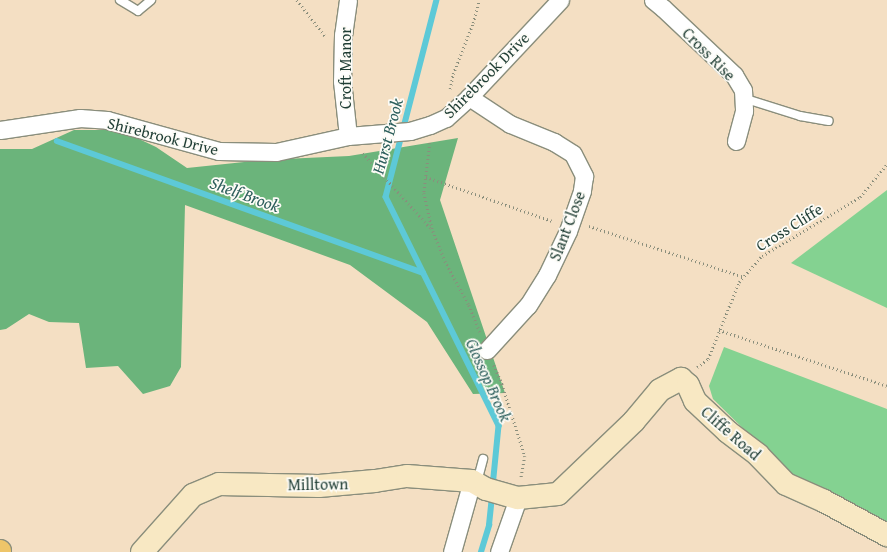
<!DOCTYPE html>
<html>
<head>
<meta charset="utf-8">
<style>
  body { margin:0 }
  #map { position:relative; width:887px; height:552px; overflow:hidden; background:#f4dfc3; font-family:"Gentium Book Plus",serif }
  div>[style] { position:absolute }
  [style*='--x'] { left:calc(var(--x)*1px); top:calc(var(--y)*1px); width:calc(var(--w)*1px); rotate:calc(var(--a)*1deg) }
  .green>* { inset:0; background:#84d291 }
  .forest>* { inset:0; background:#6bb47b }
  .stream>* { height:5.5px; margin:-2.75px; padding:0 2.75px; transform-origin:2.75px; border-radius:2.75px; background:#5dc9d7 }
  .path>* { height:2.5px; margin-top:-1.25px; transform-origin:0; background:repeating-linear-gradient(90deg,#8a8e7c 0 1px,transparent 0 4px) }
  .roads { filter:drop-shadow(1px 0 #8a8e7c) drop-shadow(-1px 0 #8a8e7c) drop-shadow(0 1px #8a8e7c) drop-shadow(0 -1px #8a8e7c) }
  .lane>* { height:8px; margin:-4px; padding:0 4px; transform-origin:4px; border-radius:4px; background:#fff }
  .street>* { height:17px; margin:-8.5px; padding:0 8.5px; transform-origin:8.5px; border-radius:8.5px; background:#fff }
  .secondary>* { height:22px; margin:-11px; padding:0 11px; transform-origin:11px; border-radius:11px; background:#f8e8c3 }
  .primary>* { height:22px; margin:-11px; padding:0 11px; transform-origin:11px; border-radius:11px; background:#eec569 }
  span { translate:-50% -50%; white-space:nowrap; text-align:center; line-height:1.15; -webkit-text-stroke:3.5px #fdfcf7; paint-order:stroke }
  .street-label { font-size:16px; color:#1f3d34 }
  .water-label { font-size:17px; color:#2e605d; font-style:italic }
</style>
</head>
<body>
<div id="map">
  <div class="green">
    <div style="clip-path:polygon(887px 190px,887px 308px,791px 263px)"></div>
    <div style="clip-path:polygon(724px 347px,887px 409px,887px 523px,795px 477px,764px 449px,713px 399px,709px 386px)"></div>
  </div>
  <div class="forest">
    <div style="clip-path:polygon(74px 130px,120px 130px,156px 147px,187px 168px,262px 160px,349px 156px,458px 138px,440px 200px,505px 393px,473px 394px,427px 322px,350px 265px,185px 205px,181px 367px,170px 386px,143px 394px,118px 366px,86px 368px,79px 323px,49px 322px,29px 314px,6px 329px,0 330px,0 149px,32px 149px)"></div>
  </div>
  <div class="stream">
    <div style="--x:437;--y:0;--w:203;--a:104.5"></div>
    <div style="--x:386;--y:197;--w:255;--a:63.7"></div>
    <div style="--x:499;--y:426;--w:61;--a:95.6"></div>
    <div style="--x:57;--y:141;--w:389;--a:19.8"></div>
    <div style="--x:481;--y:552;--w:28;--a:-73"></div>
    <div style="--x:489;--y:525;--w:30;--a:-84"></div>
  </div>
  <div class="path">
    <div style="--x:297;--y:0;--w:46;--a:52.1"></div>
    <div style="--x:450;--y:89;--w:15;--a:-79"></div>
    <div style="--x:453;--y:74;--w:55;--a:-68.6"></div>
    <div style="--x:473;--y:23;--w:24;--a:-75"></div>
    <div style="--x:430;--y:143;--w:50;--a:96.8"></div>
    <div style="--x:424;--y:193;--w:39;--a:77"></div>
    <div style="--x:433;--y:231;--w:32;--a:68"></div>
    <div style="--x:445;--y:261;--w:50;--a:61.4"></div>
    <div style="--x:469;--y:305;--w:29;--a:68"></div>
    <div style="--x:363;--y:153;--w:103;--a:48.1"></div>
    <div style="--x:426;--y:177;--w:133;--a:19.2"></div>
    <div style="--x:589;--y:226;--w:163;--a:18.2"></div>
    <div style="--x:719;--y:330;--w:177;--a:18.4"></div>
    <div style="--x:494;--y:365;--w:21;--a:67"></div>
    <div style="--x:502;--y:384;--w:76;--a:72.3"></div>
    <div style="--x:525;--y:456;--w:22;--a:100"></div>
    <div style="--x:697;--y:367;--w:14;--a:-36"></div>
    <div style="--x:708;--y:359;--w:83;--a:-68.1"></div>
    <div style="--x:739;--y:282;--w:35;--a:-49"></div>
    <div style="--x:762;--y:256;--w:114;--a:-31"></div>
    <div style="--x:860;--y:197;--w:43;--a:-50.7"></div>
  </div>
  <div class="roads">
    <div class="lane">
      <div style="--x:120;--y:0;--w:21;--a:31"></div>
      <div style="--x:138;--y:11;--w:17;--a:-40"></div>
      <div style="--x:743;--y:98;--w:60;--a:17.5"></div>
      <div style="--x:800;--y:116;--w:29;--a:10"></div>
      <div style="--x:477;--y:482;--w:24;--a:-75"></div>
    </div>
    <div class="street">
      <div style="--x:348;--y:0;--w:35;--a:98"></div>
      <div style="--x:343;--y:35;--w:46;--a:91.2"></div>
      <div style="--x:342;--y:81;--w:55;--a:83.8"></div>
      <div style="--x:653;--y:0;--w:13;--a:39"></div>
      <div style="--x:663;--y:8;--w:98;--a:43.3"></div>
      <div style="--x:734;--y:75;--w:17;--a:59"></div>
      <div style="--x:743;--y:90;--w:21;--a:87"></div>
      <div style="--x:744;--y:111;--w:31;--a:105"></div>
      <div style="--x:469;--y:97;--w:49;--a:33.4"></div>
      <div style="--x:510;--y:124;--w:48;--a:22.2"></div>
      <div style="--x:554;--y:142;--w:22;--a:32"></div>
      <div style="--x:573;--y:154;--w:25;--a:63"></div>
      <div style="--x:584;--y:176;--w:15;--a:98"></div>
      <div style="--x:582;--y:191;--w:42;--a:109.3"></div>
      <div style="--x:568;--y:231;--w:49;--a:115.5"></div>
      <div style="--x:547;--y:275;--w:36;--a:122"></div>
      <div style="--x:528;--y:305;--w:61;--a:132.3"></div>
      <div style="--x:0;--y:130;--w:81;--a:-8.5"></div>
      <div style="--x:80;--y:118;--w:27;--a:4"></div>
      <div style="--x:107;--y:120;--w:116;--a:15.5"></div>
      <div style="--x:219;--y:151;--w:57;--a:1"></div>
      <div style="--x:276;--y:152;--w:74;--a:-12.5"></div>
      <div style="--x:348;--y:136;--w:62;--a:-4.6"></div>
      <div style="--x:410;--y:131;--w:21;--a:-17"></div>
      <div style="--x:430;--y:125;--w:17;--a:-24"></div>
      <div style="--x:446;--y:118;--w:31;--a:-42"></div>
      <div style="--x:469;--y:97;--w:133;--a:-46.8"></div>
      <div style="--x:452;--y:552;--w:74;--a:-74.3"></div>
      <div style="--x:499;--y:552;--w:57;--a:-70.6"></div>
    </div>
    <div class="secondary">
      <div style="--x:142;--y:552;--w:76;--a:-48.2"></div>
      <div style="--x:193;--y:495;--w:28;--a:-23"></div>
      <div style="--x:219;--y:484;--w:100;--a:1.1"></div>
      <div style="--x:319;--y:486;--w:56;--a:-5.1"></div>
      <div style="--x:375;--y:481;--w:32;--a:-9"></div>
      <div style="--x:407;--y:476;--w:65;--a:4.4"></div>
      <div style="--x:472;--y:481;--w:16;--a:30"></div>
      <div style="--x:486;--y:489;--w:33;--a:16"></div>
      <div style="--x:518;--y:498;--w:40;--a:-5.7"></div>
      <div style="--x:558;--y:494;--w:105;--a:-43.8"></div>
      <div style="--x:634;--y:421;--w:40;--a:-50"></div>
      <div style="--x:660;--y:390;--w:24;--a:-28"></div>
      <div style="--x:681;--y:379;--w:9;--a:41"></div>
      <div style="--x:688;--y:385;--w:17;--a:66"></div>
      <div style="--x:695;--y:401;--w:45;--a:43.2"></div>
      <div style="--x:728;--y:432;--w:38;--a:37"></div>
      <div style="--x:758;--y:455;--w:40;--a:46"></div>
      <div style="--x:786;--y:484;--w:42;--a:24.1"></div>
      <div style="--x:824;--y:501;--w:72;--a:28.4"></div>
    </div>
    <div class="primary">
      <div style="--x:0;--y:551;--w:1;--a:90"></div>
    </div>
  </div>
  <div class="street-label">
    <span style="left:709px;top:54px;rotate:45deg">Cross Rise</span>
    <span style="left:345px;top:68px;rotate:-90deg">Croft Manor</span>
    <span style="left:486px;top:75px;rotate:-45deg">Shirebrook Drive</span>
    <span style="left:163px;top:136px;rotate:14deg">Shirebrook Drive</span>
    <span style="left:567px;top:226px;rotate:-69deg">Slant Close</span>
    <span style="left:789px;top:227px;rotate:-32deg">Cross Cliffe</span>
    <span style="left:731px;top:433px;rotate:41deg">Cliffe Road</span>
    <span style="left:318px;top:484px;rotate:-1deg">Milltown</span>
  </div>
  <div class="water-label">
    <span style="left:387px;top:136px;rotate:-75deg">Hurst Brook</span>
    <span style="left:245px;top:194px;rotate:20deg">Shelf Brook</span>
    <span style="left:489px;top:380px;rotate:66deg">Glossop Brook</span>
  </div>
</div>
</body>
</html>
